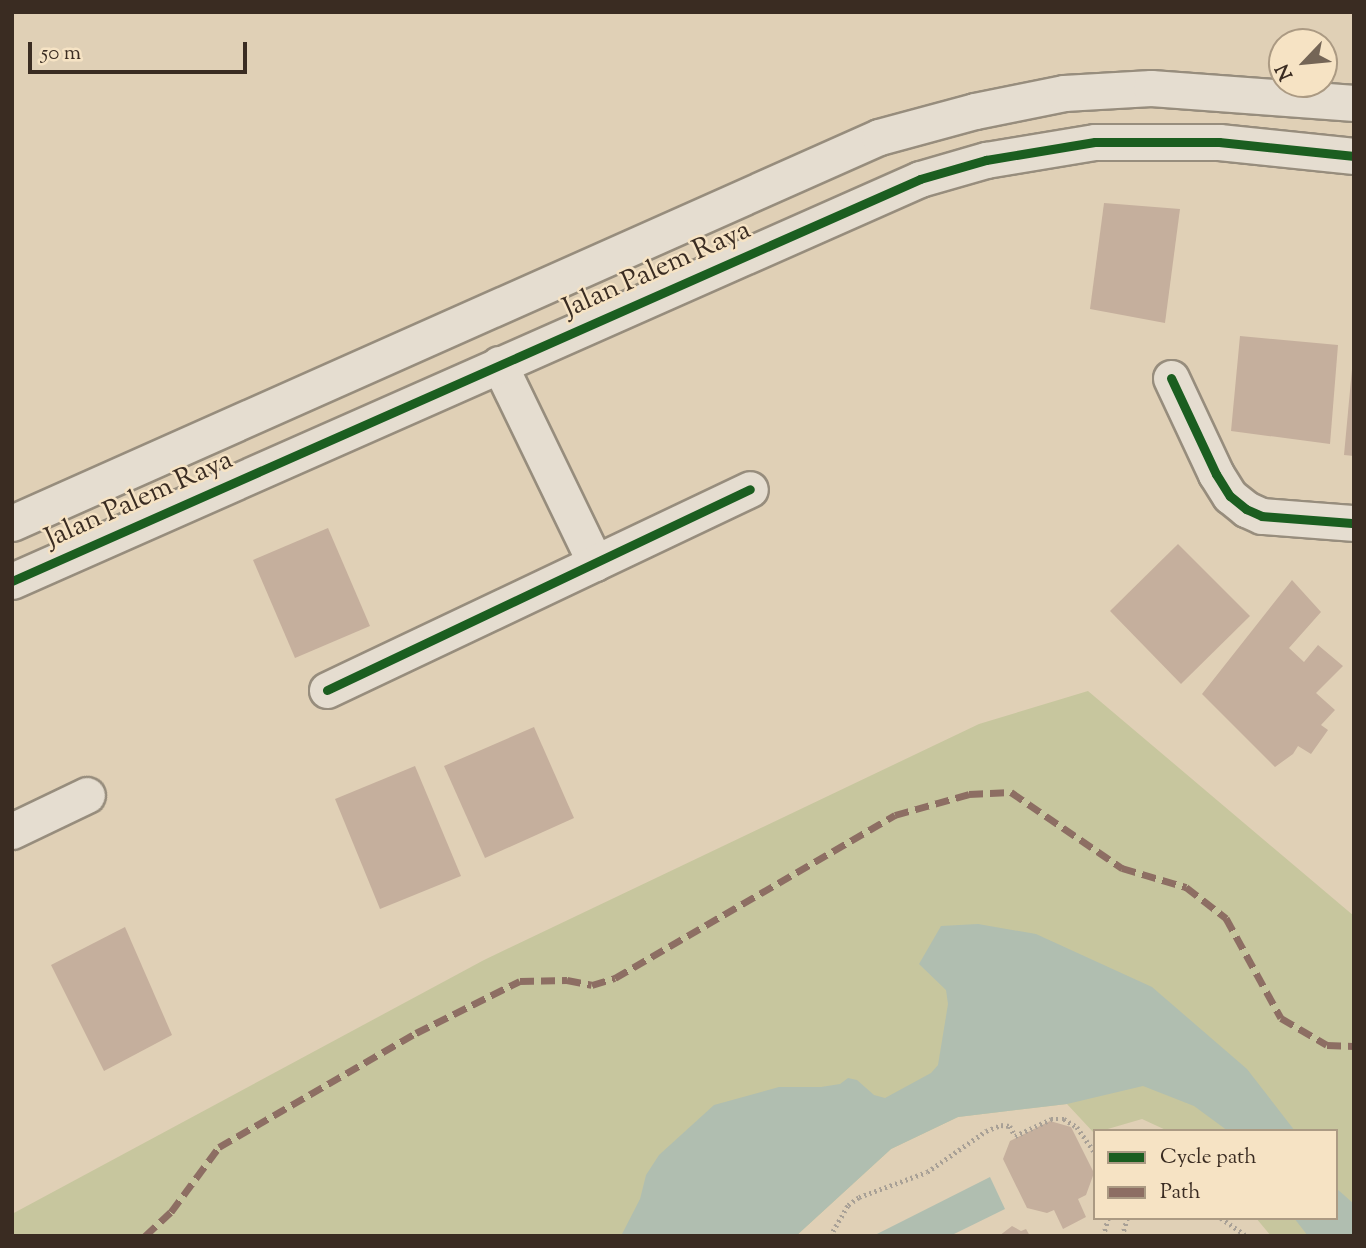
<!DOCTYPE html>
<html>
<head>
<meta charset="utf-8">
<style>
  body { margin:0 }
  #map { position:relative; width:1366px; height:1248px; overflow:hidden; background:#e0d0b6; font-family:"Sorts Mill Goudy",serif }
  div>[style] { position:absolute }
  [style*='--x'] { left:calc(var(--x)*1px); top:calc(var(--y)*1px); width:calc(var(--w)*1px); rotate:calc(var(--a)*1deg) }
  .green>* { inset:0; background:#c7c69e }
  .water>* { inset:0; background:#b0beb0 }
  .building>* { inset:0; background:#c5af9d }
  .path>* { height:4.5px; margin-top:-2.25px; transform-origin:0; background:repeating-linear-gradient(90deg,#a8a096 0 2px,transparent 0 5.5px) }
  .roads { filter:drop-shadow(2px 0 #978d7d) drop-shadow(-2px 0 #978d7d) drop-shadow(0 2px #978d7d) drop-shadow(0 -2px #978d7d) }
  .minor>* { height:35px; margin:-17.5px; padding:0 17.5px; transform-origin:17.5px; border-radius:17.5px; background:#e5ddd0 }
  .quiet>* { height:7px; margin-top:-3.5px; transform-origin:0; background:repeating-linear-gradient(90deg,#8d6e63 0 14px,transparent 0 21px) }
  .cycleway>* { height:9px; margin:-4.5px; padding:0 4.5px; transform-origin:4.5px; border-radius:4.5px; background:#1b5e20 }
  span { translate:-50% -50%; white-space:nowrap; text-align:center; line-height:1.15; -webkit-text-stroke:5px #f6e3c4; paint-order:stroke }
  .street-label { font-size:28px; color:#3a2c22 }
  .frame { position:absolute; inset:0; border:14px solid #3a2c22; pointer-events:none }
  .legend { position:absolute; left:1093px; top:1129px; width:245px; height:91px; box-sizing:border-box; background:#f6e3c4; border:2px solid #ab9a83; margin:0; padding:9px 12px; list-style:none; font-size:21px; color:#3a2c22 }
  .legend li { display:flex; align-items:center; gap:14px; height:35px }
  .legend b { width:35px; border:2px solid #ab9a83 }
  .north { position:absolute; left:1268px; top:28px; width:70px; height:70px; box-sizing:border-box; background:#f6e3c4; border:2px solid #ab9a83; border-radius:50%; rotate:244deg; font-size:19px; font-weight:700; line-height:28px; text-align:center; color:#3a2c22 }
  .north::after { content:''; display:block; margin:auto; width:24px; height:32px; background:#746556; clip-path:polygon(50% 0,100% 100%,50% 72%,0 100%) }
  .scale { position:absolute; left:28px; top:42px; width:219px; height:32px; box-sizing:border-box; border:4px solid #3a2c22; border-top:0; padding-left:9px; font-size:21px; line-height:24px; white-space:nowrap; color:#3a2c22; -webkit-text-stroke:5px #f6e3c4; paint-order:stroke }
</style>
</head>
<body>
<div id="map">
  <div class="green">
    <div style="clip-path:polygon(1088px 691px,1354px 916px,1354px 1236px,1271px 1236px,1256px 1218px,1336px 1218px,1336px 1131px,1168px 1131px,1142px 1119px,1094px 1133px,1067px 1104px,958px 1117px,891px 1149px,796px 1236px,12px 1236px,12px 1214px,484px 960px,979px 724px)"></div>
  </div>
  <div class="water">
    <div style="clip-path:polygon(978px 924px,1036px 934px,1152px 987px,1247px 1069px,1295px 1131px,1228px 1131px,1194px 1106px,1143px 1086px,1067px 1104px,958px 1117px,891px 1149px,796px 1236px,621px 1236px,640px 1199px,646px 1175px,659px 1155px,714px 1105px,779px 1087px,821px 1087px,840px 1084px,848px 1078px,857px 1080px,874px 1095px,885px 1098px,931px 1073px,938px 1065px,948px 1004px,946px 990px,919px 964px,941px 926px)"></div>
    <div style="clip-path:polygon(990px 1177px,1005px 1209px,950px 1236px,873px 1236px)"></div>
    <div style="clip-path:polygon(1336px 1188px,1354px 1204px,1354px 1236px,1308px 1236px,1294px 1218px,1336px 1218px)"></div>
  </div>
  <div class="building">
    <div style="clip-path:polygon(1104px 203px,1180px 209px,1165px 323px,1090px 309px)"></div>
    <div style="clip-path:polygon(1240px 336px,1338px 345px,1330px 444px,1231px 431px)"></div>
    <div style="clip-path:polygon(1352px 369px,1354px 369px,1354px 456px,1344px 455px)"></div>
    <div style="clip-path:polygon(328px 528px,370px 626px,295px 658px,253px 560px)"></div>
    <div style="clip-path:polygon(1178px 544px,1250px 616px,1181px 684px,1110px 611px)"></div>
    <div style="clip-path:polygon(1292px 580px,1321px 612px,1289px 648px,1304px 662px,1318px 645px,1343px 666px,1316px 693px,1335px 710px,1321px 725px,1328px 730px,1311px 754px,1298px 746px,1293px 754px,1275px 767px,1202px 694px)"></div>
    <div style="clip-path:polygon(534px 727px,574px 818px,485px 858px,444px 766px)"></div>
    <div style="clip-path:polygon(415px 766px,461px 876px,380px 909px,335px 799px)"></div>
    <div style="clip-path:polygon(125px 927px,172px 1035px,104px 1071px,51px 965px)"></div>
    <div style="clip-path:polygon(1050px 1121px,1071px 1127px,1094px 1173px,1086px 1195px,1078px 1199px,1086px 1217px,1063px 1229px,1054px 1210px,1047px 1213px,1027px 1208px,1003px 1159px,1010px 1141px)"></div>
    <div style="clip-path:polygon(1012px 1226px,1021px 1231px,1026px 1229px,1030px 1236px,999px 1236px)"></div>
  </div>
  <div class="path">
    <div style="--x:1221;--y:1218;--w:32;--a:35"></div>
    <div style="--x:830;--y:1236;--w:36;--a:-60"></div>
    <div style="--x:848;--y:1205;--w:14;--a:-36"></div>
    <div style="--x:859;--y:1197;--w:72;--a:-20.2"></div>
    <div style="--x:927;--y:1172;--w:72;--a:-34.8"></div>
    <div style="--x:986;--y:1131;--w:16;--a:-22"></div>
    <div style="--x:1001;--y:1125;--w:9;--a:6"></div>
    <div style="--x:1010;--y:1126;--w:11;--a:63"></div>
    <div style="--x:1015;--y:1136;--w:40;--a:-25"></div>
    <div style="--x:1051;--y:1119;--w:13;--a:0"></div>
    <div style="--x:1064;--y:1119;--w:15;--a:32"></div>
    <div style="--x:1077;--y:1127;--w:32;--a:55"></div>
    <div style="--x:1103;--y:1236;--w:19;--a:-74"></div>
    <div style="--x:1122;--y:1236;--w:19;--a:-74"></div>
  </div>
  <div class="roads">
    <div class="minor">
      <div style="--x:499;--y:364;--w:221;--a:64.2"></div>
      <div style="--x:1171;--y:378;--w:106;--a:64.9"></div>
      <div style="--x:1216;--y:474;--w:26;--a:58"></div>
      <div style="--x:1230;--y:496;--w:21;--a:39"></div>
      <div style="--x:1246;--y:509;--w:17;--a:24"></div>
      <div style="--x:1262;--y:516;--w:92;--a:4.4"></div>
      <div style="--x:12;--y:523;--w:949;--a:-24"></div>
      <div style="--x:879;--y:137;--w:99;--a:-15.2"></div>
      <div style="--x:975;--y:111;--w:91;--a:-11.4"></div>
      <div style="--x:1064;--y:93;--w:87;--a:-3.3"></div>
      <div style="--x:1151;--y:88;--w:204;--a:4.2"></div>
      <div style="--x:12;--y:581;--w:993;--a:-23.88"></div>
      <div style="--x:920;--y:179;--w:69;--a:-16.1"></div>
      <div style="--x:986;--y:160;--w:110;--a:-9.4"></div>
      <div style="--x:1095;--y:142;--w:124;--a:0"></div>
      <div style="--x:1219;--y:142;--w:136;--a:5.9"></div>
      <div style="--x:327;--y:690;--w:468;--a:-25.4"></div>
      <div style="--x:12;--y:831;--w:83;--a:-25.6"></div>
    </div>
  </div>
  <div class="quiet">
    <div style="--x:145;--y:1236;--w:35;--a:-43"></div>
    <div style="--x:171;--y:1212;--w:81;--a:-53.6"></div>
    <div style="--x:219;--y:1147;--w:228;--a:-30.1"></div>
    <div style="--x:416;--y:1033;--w:116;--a:-26.6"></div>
    <div style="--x:520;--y:981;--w:47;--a:-1.2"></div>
    <div style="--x:567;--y:980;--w:25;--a:11"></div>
    <div style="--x:592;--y:985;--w:24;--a:-17"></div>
    <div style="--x:615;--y:978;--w:324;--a:-30.2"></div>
    <div style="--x:895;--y:815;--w:77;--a:-15.8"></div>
    <div style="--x:969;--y:794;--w:42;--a:-2.7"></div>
    <div style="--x:1011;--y:792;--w:135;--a:34.4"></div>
    <div style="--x:1122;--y:868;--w:67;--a:16.5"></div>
    <div style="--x:1186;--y:887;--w:51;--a:37.8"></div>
    <div style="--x:1226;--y:918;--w:114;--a:61.2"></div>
    <div style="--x:1281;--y:1018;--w:53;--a:30.4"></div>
    <div style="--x:1327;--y:1045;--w:27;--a:2"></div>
  </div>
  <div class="cycleway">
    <div style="--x:1171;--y:378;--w:106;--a:64.9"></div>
    <div style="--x:1216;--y:474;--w:26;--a:58"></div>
    <div style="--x:1230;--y:496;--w:21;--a:39"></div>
    <div style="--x:1246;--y:509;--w:17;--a:24"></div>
    <div style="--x:1262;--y:516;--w:92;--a:4.4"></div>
    <div style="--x:12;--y:581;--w:993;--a:-23.88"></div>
    <div style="--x:920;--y:179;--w:69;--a:-16.1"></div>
    <div style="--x:986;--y:160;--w:110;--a:-9.4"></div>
    <div style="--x:1095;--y:142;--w:124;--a:0"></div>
    <div style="--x:1219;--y:142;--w:136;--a:5.9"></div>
    <div style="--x:327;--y:690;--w:468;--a:-25.4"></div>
  </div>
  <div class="street-label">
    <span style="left:657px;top:270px;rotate:-24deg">Jalan Palem Raya</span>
    <span style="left:139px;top:500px;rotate:-24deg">Jalan Palem Raya</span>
  </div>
  <div class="frame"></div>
  <ul class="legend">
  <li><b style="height:9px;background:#1b5e20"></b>Cycle path</li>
  <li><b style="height:9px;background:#8d6e63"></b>Path</li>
  </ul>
  <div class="north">N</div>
  <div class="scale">50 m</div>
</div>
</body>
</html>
